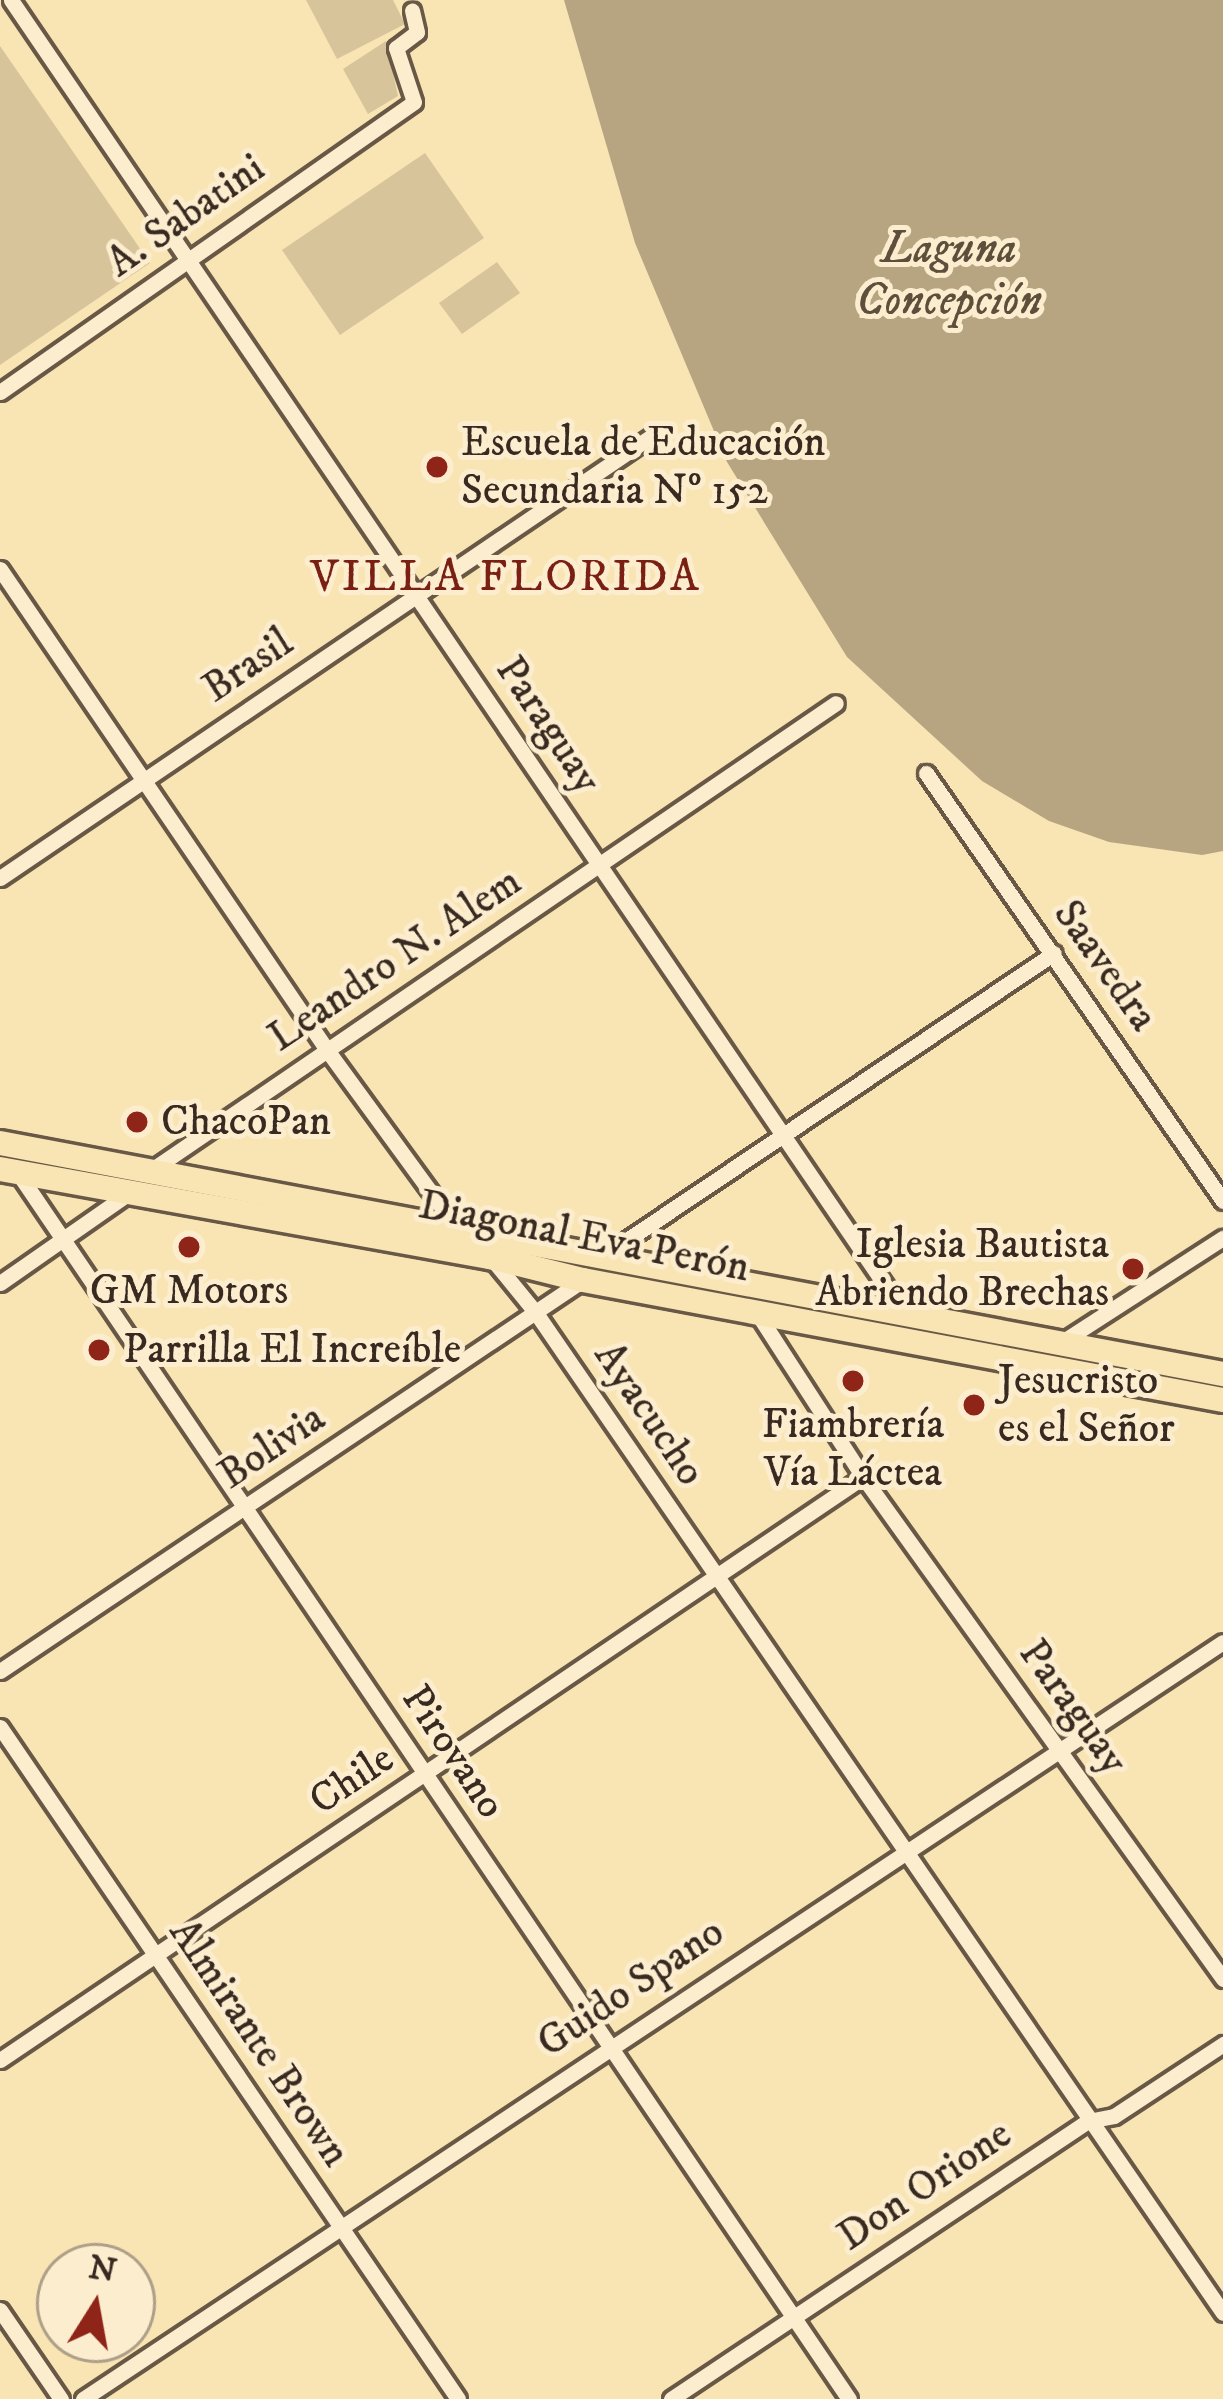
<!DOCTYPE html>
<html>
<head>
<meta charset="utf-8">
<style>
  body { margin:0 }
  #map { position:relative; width:1223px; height:2399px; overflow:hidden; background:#f9e4b4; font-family:"IM FELL DW Pica",serif }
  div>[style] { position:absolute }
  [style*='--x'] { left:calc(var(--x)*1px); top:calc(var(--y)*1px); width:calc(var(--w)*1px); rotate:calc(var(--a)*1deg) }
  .green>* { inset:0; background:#d8c49b }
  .water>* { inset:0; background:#b7a582 }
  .roads { filter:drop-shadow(3px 0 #685845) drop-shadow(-3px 0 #685845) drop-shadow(0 3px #685845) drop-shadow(0 -3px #685845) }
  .minor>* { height:15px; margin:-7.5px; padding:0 7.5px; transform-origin:7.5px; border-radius:7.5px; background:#fbedce }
  .primary>* { height:24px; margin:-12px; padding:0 12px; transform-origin:12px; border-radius:12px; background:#f9e4b4 }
  .dots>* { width:33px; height:33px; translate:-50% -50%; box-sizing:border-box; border:6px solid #fbedce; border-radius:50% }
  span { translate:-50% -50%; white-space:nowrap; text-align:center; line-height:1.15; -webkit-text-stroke:10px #fbedce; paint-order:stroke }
  .street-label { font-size:42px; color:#382a20 }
  .poi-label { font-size:42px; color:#382a20 }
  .left { translate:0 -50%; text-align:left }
  .right { translate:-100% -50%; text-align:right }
  .water-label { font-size:45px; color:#5e4f3d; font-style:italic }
  .neighbourhood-label { font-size:45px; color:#7a1f14; letter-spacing:3px }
  .north { position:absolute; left:36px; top:2243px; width:120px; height:120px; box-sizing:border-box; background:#fbedce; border:3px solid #ad9f88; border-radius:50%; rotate:11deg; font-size:33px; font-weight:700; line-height:48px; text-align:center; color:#382a20 }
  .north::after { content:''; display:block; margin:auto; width:42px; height:54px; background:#8f2418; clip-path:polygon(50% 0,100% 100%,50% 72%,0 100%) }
</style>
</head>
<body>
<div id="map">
  <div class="green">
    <div style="clip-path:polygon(306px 0,393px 0,405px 24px,337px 59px)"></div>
    <div style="clip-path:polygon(386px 41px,398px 96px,368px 114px,343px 69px)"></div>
    <div style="clip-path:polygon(0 46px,150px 263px,0 365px)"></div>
    <div style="clip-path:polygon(425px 153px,484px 238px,340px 335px,282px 250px)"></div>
    <div style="clip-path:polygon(497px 262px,520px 293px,462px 334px,439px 303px)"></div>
  </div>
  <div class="water">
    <div style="clip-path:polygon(564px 0,1223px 0,1223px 851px,1202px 855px,1109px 842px,1049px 821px,982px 781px,847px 657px,727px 462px,635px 243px)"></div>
  </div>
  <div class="roads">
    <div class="minor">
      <div style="--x:11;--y:0;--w:1588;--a:55.78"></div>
      <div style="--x:0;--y:392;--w:505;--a:-35.01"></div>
      <div style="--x:414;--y:102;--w:57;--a:-108.4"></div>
      <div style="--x:396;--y:48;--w:26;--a:-37"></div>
      <div style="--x:417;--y:32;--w:22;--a:-103"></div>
      <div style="--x:0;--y:569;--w:582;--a:55.79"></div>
      <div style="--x:327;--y:1050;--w:219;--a:53.9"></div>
      <div style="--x:926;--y:773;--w:521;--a:55.24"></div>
      <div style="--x:0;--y:878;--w:793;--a:-34.15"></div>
      <div style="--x:150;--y:1171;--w:830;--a:-34.3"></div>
      <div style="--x:18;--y:1173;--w:1481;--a:55.87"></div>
      <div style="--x:603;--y:1256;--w:543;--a:-33.89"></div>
      <div style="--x:492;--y:1259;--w:70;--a:50.8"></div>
      <div style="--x:536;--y:1313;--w:1213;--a:55.51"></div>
      <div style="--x:0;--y:1283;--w:157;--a:-34.9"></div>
      <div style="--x:757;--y:1313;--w:195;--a:57.1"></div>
      <div style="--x:863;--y:1477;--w:618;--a:54.35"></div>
      <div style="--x:1062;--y:1342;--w:192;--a:-32.9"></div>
      <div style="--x:0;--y:1671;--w:702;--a:-33.85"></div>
      <div style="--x:0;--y:1727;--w:813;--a:55.72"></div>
      <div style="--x:0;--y:2060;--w:1041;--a:-34.04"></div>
      <div style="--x:0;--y:2310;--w:108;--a:55.6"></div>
      <div style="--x:83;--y:2399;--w:1368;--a:-33.59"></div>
      <div style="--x:671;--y:2399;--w:501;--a:-33.69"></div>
      <div style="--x:1088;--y:2121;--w:26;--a:-11"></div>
      <div style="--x:1114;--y:2116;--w:131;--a:-33.4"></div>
    </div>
    <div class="primary">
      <div style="--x:0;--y:1143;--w:1245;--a:10.7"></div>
      <div style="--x:0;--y:1169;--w:498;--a:10.2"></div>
      <div style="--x:490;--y:1257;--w:96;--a:13.9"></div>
      <div style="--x:583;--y:1280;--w:651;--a:10.62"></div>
    </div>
  </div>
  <div class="dots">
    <div style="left:437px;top:467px;background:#8f2418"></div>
    <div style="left:137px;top:1122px;background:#8f2418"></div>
    <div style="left:189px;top:1247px;background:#8f2418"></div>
    <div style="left:1133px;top:1269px;background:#8f2418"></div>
    <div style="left:99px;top:1350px;background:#8f2418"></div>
    <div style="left:853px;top:1381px;background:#8f2418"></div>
    <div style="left:974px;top:1405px;background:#8f2418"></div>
  </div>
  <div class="street-label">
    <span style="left:186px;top:216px;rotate:-35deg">A. Sabatini</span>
    <span style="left:248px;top:666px;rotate:-34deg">Brasil</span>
    <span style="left:548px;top:725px;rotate:56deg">Paraguay</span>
    <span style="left:395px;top:960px;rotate:-34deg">Leandro N. Alem</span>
    <span style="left:1105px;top:966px;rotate:55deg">Saavedra</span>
    <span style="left:584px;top:1237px;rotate:11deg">Diagonal Eva Perón</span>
    <span style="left:649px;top:1414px;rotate:56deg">Ayacucho</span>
    <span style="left:272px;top:1447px;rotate:-34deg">Bolivia</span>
    <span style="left:1073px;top:1707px;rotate:54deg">Paraguay</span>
    <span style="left:453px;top:1752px;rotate:56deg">Pirovano</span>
    <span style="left:352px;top:1780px;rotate:-34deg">Chile</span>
    <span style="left:631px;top:1988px;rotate:-34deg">Guido Spano</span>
    <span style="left:259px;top:2043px;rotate:56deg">Almirante Brown</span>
    <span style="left:925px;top:2186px;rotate:-34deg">Don Orione</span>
  </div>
  <div class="poi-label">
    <span class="left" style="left:461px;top:467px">Escuela de Educación<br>Secundaria Nº 152</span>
    <span class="left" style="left:161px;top:1122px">ChacoPan</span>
    <span class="right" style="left:1109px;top:1269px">Iglesia Bautista<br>Abriendo Brechas</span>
    <span style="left:189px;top:1291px">GM Motors</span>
    <span class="left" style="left:123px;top:1350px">Parrilla El Increíble</span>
    <span class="left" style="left:998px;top:1405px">Jesucristo<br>es el Señor</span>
    <span style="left:853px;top:1449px">Fiambrería<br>Vía Láctea</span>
  </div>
  <div class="water-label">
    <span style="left:949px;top:276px">Laguna<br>Concepción</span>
  </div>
  <div class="neighbourhood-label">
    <span style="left:506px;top:578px">VILLA FLORIDA</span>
  </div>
  <div class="north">N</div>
</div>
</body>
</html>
